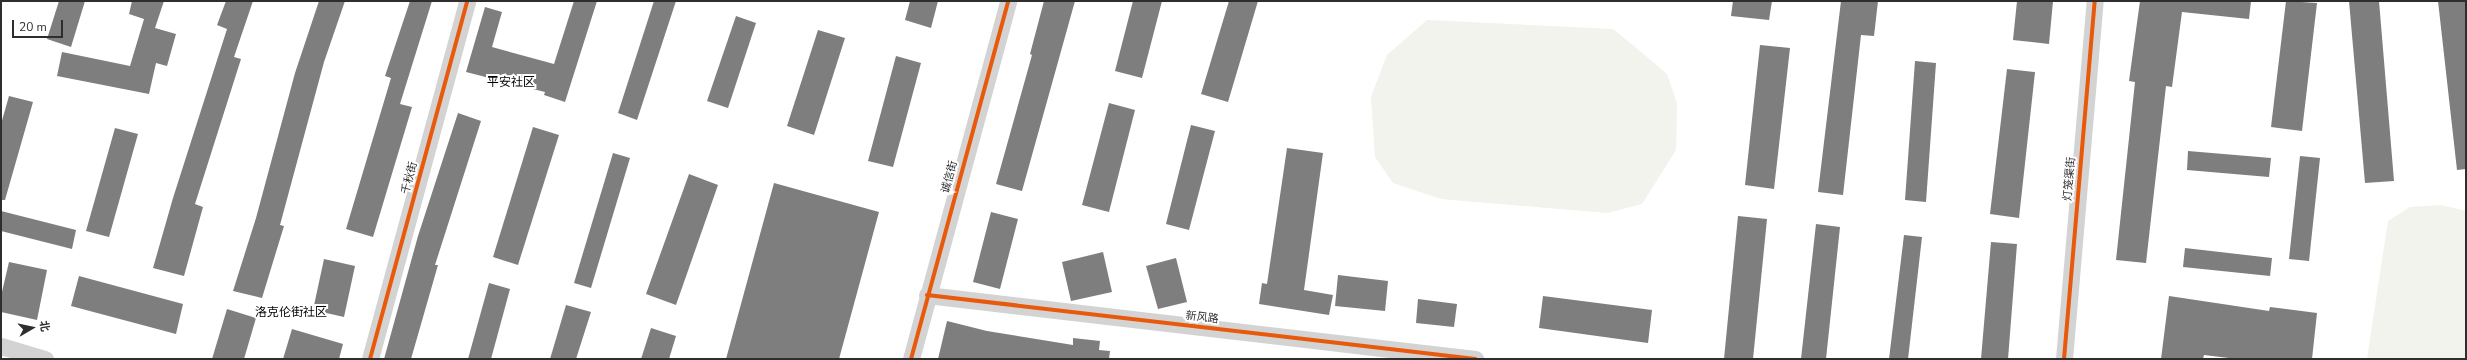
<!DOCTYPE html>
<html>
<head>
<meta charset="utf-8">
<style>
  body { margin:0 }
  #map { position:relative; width:2467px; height:360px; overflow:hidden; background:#fff; font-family:"Nunito Sans","Noto Sans SC",sans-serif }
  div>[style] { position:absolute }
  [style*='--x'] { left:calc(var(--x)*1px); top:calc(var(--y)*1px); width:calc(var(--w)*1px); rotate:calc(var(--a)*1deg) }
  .green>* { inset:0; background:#f1f3ec }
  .building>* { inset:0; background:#7e7e7e }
  .minor>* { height:17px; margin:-8.5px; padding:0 8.5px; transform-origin:8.5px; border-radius:8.5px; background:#d3d3d3 }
  .cycleway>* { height:4px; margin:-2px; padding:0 2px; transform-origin:2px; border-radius:2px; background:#e8590c }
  span { translate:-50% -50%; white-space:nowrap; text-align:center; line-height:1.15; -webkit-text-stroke:4px #fff; paint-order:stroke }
  .street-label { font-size:11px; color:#2e2e2e }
  .neighbourhood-label { font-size:12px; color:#000 }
  .frame { position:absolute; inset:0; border:2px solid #2e2e2e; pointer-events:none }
  .north { position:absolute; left:12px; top:308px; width:40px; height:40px; -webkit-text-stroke:3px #fff; paint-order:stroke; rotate:81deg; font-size:11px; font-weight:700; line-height:16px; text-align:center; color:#2e2e2e }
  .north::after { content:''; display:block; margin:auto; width:14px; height:18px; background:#2e2e2e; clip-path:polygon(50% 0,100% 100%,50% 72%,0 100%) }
  .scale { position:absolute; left:12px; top:20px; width:51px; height:18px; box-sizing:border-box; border:2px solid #2e2e2e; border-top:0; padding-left:5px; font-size:12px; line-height:14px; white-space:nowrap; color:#2e2e2e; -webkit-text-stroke:3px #fff; paint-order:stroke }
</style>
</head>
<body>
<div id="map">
  <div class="green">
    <div style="clip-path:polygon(1427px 20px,1613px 29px,1646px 56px,1667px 74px,1677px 104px,1676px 150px,1642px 204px,1607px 213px,1441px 199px,1393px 183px,1375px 157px,1371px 97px,1387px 55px)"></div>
    <div style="clip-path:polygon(2441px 205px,2466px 211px,2466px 359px,2367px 359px,2388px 221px,2410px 207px)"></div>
  </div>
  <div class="building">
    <div style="clip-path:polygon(59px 1px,85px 1px,71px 47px,47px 39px)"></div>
    <div style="clip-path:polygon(132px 1px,164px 1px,155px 28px,176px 34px,167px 66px,156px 63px,149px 94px,57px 76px,62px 52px,130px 66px,144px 19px,129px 14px)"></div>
    <div style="clip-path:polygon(226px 1px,253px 1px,234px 57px,241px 59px,195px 204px,203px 207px,184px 276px,153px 268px,173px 198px,227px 29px,217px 25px)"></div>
    <div style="clip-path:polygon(319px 1px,345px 1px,324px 62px,280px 225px,284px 226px,262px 298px,233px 291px,256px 218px,295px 73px)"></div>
    <div style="clip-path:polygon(410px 1px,432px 1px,400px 104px,412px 107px,373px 237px,346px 229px,391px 78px,385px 76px)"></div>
    <div style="clip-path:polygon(574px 1px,597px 1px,565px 102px,544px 95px,545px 92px,466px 72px,485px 7px,502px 12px,492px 47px,554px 64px)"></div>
    <div style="clip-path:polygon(654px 1px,676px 1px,637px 120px,618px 113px)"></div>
    <div style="clip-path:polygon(910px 1px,938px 1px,931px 28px,905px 20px)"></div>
    <div style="clip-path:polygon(1044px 1px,1075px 1px,1022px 191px,996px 184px,1032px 55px,1030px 54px)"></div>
    <div style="clip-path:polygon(1133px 1px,1162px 1px,1142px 78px,1115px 71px)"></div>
    <div style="clip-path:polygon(1229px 1px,1258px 1px,1228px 102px,1201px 94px)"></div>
    <div style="clip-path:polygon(1733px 1px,1772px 1px,1769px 20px,1731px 16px)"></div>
    <div style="clip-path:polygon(1841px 1px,1878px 1px,1874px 36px,1861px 35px,1843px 195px,1818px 192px)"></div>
    <div style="clip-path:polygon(2017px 1px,2053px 1px,2049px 44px,2013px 40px)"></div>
    <div style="clip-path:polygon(2140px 1px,2251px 1px,2249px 19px,2182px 12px,2172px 87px,2166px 86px,2146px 263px,2116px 260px,2135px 82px,2129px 81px)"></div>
    <div style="clip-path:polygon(2286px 1px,2317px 3px,2302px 131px,2271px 127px)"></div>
    <div style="clip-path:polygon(2349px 1px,2379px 1px,2394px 181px,2365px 183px)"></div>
    <div style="clip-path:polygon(2438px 1px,2466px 1px,2466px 169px,2457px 170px)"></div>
    <div style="clip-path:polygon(736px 16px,756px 23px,728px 108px,707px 101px)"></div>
    <div style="clip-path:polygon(818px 30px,845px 38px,814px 135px,787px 126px)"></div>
    <div style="clip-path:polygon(1760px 45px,1790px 48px,1774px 189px,1745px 185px)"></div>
    <div style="clip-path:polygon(896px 56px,921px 63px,893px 167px,868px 161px)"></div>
    <div style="clip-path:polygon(1915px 61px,1936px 63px,1926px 202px,1905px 200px)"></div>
    <div style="clip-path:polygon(2007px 69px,2035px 72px,2019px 218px,1990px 214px)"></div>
    <div style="clip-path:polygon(9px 96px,33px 102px,5px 200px,1px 200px,1px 124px)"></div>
    <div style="clip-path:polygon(1109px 103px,1135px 110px,1109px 212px,1082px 205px)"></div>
    <div style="clip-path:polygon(458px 113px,481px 121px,435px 265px,438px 265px,411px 359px,384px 359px,418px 236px)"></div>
    <div style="clip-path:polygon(1191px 125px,1215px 131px,1189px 230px,1166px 224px)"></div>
    <div style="clip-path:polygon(533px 127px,559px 135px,518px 265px,493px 257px)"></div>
    <div style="clip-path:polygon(115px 128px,138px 134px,109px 237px,86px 231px)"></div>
    <div style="clip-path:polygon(1287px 148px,1323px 153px,1304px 290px,1333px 295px,1329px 315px,1259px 304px,1262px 283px,1267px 284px)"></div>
    <div style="clip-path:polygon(2188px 151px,2271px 158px,2269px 177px,2187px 170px)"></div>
    <div style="clip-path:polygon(613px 153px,630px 158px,591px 288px,574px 283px)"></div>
    <div style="clip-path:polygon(2300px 156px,2320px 158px,2309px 261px,2289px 259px)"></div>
    <div style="clip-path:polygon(689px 174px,718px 185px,676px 305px,646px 294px)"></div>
    <div style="clip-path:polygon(774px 183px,879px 212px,839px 359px,726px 359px)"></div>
    <div style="clip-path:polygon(1px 211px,76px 230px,72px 249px,1px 231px)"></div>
    <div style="clip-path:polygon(991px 212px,1018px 219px,1000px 289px,973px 282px)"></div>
    <div style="clip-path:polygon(1738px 216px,1767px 219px,1753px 359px,1724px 359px)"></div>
    <div style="clip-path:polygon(1816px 224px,1840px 227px,1826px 359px,1801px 359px)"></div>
    <div style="clip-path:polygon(1904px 235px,1922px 237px,1908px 359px,1889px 359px)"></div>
    <div style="clip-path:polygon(1991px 242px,2017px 244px,2008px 359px,1981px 359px)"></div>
    <div style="clip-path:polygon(2185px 248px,2272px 258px,2270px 276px,2183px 267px)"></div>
    <div style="clip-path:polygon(1103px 252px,1112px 292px,1071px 301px,1062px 262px)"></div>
    <div style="clip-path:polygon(1176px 258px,1187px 302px,1158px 309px,1146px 266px)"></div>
    <div style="clip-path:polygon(324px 259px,355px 266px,344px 317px,313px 310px)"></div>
    <div style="clip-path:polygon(9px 262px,47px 270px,37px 320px,1px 312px,1px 296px)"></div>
    <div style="clip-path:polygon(1338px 275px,1388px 281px,1385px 311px,1335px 306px)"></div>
    <div style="clip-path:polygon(79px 276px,183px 304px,176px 334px,71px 306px)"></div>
    <div style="clip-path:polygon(489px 283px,510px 289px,491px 359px,468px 359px)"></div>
    <div style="clip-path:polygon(1543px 296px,1652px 310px,1648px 343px,1539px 328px)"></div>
    <div style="clip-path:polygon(2169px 296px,2269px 311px,2270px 307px,2317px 313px,2312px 359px,2237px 359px,2204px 355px,2203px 359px,2161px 359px)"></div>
    <div style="clip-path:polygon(1418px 299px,1457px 304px,1454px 327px,1416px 323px)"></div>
    <div style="clip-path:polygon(566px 305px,591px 312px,576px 359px,550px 359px)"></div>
    <div style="clip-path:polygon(227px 309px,256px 318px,244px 359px,212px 359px)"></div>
    <div style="clip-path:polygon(947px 321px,987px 331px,1073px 345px,1073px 338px,1100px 341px,1099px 350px,1110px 351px,1109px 359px,938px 359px)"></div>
    <div style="clip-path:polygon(651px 328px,676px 336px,669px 359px,641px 359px)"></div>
    <div style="clip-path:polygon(292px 329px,343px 344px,339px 359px,283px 359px)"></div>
  </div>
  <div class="minor">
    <div style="--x:927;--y:295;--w:552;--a:6.66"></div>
    <div style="--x:1;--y:346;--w:46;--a:16.5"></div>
    <div style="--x:370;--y:359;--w:371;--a:-74.8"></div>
    <div style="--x:911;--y:359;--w:371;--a:-74.8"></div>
    <div style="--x:2064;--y:359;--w:359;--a:-85.1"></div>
  </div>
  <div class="cycleway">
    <div style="--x:927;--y:295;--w:552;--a:6.66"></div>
    <div style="--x:370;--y:359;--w:371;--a:-74.8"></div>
    <div style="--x:911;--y:359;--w:371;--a:-74.8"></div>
    <div style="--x:2064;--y:359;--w:359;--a:-85.1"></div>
  </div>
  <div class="street-label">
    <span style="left:950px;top:177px;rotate:-75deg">诚信街</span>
    <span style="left:410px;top:178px;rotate:-75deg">千秋街</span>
    <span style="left:2070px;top:179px;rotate:-85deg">灯笼渠街</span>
    <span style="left:1202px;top:318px;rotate:7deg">新风路</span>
  </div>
  <div class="neighbourhood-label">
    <span style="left:511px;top:83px">平安社区</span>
    <span style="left:291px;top:313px">洛克伦街社区</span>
  </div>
  <div class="frame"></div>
  <div class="north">北</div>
  <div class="scale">20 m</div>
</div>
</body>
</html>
